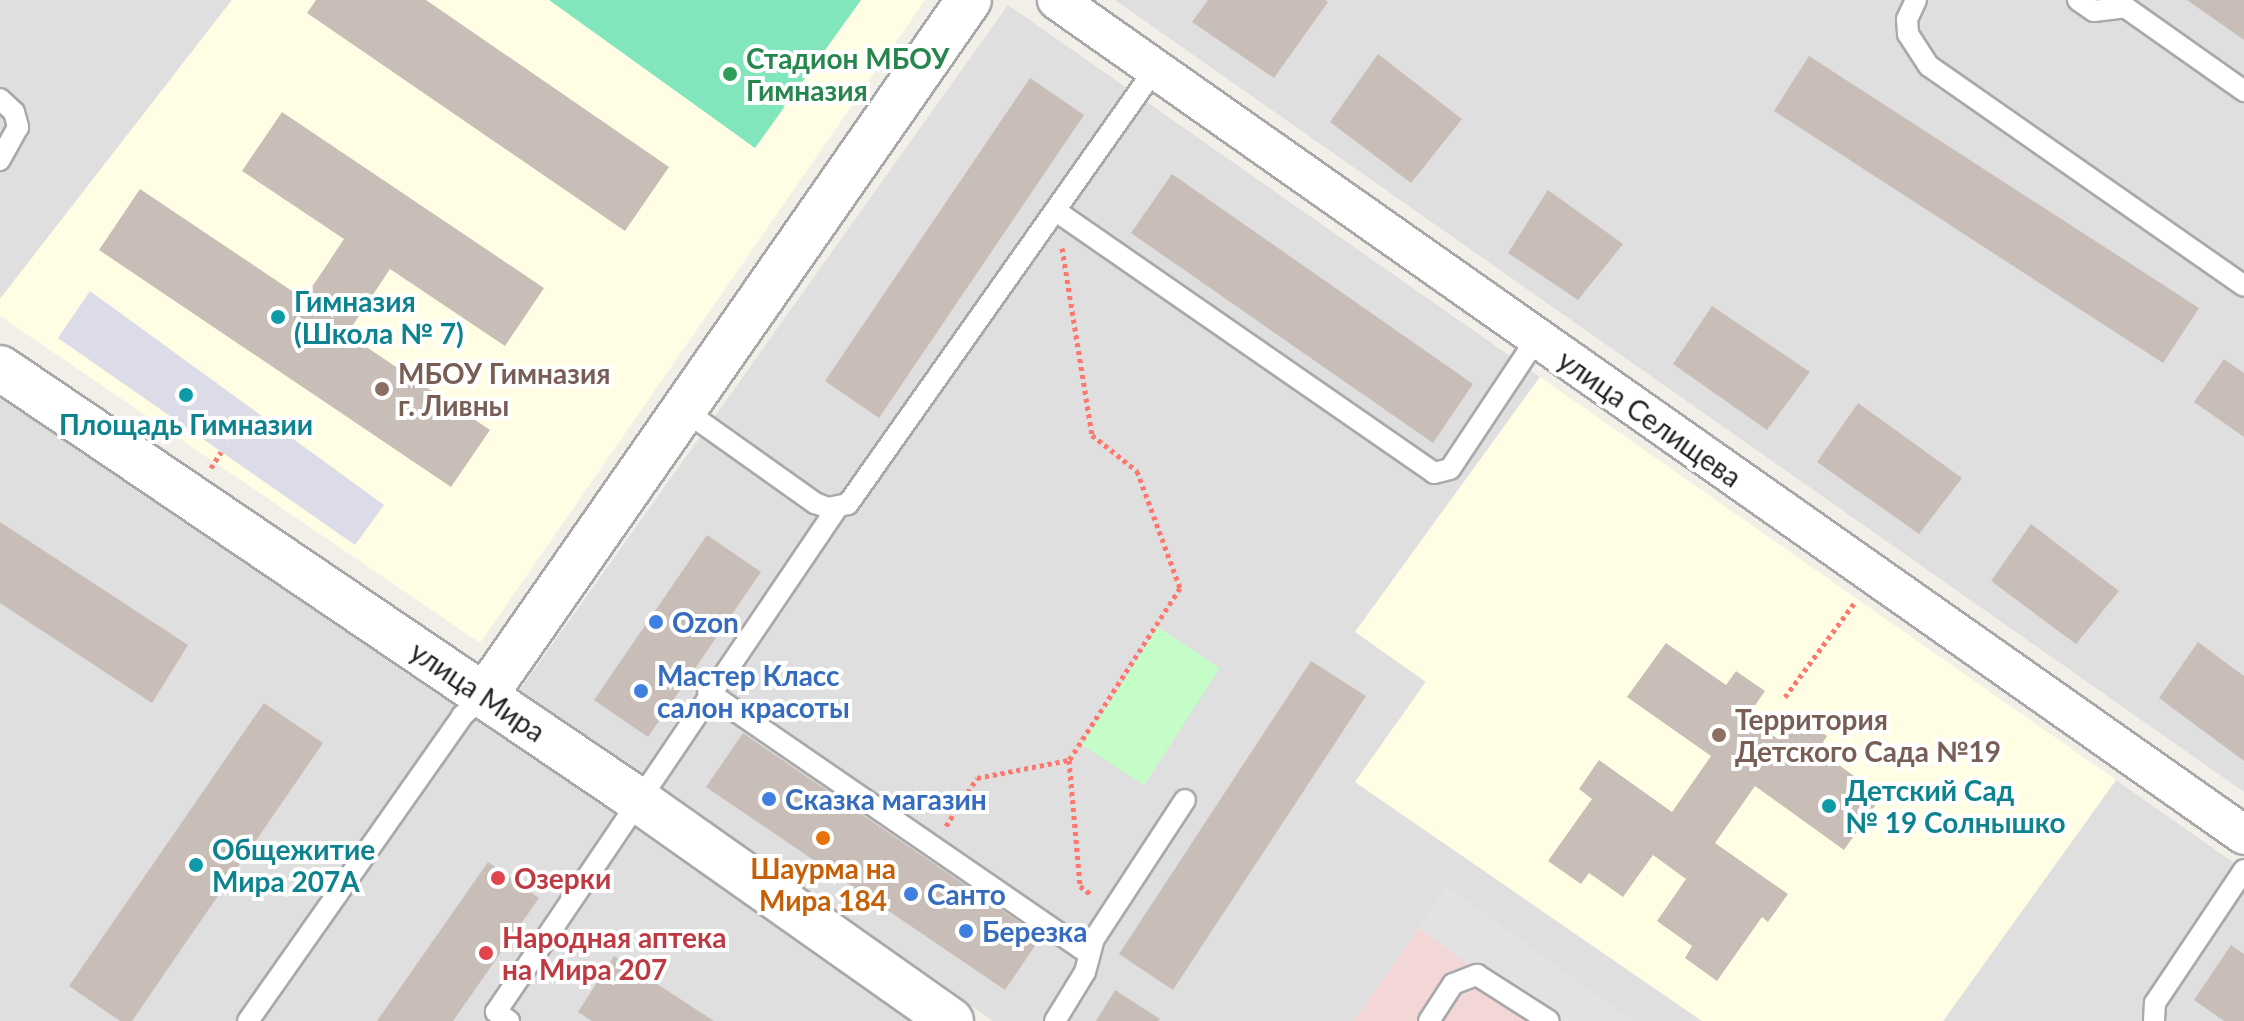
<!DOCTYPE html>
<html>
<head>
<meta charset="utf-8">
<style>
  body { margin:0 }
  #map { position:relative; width:2244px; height:1021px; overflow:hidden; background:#f2efe8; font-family:Lato,sans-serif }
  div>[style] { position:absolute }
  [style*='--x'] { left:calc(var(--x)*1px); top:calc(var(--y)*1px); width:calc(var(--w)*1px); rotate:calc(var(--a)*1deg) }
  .residential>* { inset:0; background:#e0dfdf }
  .commercial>* { inset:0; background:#f3d7d7 }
  .education>* { inset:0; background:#fffee4 }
  .park>* { inset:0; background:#c4fdc7 }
  .pitch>* { inset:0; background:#82e6bc }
  .parking>* { inset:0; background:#e2e2e2 }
  .plaza>* { inset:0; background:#dcdce8 }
  .building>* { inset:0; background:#c8beb7 }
  .path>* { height:5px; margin-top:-2.5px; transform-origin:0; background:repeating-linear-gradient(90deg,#ff766c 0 4px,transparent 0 8px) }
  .roads { filter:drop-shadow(2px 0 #a9a9a9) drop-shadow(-2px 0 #a9a9a9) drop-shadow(0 2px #a9a9a9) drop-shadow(0 -2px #a9a9a9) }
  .service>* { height:20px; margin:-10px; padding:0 10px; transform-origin:10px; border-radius:10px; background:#fff }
  .minor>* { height:38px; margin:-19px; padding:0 19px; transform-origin:19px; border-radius:19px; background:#fff }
  .tertiary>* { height:44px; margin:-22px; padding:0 22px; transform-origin:22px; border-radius:22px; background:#fff }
  .dots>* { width:22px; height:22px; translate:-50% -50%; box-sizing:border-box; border:4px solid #fff; border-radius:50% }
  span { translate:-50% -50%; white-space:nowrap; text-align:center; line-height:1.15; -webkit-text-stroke:8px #fff; paint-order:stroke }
  .leisure-label { font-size:28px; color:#27864d; font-weight:700 }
  .left { translate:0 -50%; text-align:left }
  .culture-label { font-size:28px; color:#0d838f; font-weight:700 }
  .education-label { font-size:28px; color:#785e54; font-weight:700 }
  .street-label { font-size:28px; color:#222 }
  .shop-label { font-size:28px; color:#366cbe; font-weight:700 }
  .food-label { font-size:28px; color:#c56008; font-weight:700 }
  .health-label { font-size:28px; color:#be3a42; font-weight:700 }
</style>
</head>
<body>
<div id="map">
  <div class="residential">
    <div style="clip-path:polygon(0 0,232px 0,0 299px)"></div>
    <div style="clip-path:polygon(1115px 0,2244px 0,2244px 792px)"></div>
    <div style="clip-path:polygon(1008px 5px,1540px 377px,1356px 631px,1426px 681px,1355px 782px,1702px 1021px,1550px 1021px,1419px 928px,1354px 1021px,993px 1021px,519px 691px)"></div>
    <div style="clip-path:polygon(0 397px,259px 567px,917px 1021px,0 1021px)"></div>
    <div style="clip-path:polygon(2116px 780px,2244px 870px,2244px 1021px,1943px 1021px)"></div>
  </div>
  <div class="commercial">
    <div style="clip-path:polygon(1419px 928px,1549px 1021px,1354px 1021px)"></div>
  </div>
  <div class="education">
    <div style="clip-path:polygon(232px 0,925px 0,480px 643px,0 316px,0 299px)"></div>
    <div style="clip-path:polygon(1540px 377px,2116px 780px,1943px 1021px,1702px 1021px,1355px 782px,1426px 682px,1355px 632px)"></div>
  </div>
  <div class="park">
    <div style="clip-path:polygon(1158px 627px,1220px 668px,1144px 785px,1082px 745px)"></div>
  </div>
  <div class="pitch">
    <div style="clip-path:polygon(549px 0,861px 0,755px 148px)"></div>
  </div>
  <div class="parking">
    <div style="clip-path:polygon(1446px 886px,1633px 1021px,1549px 1021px,1493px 982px,1419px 928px)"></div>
  </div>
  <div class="plaza">
    <div style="clip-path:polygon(90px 291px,384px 505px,355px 545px,58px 338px)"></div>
  </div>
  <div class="building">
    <div style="clip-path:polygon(316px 0,426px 0,669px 167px,625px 231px,307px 13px)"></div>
    <div style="clip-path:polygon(1208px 0,1325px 0,1328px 2px,1274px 78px,1192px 22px)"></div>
    <div style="clip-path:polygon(2187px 0,2244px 0,2244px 40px)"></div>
    <div style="clip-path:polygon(1378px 54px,1462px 119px,1411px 183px,1330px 122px)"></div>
    <div style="clip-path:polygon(1809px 56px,2199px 308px,2163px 363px,1774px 111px)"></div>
    <div style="clip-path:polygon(1030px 78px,1084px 115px,879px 418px,825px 381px)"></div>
    <div style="clip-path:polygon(282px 112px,544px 288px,505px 346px,390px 269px,347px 334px,490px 430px,451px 487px,99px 250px,140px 189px,304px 299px,344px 239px,242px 171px)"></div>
    <div style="clip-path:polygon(1172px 174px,1473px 384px,1433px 443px,1131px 233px)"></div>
    <div style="clip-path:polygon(1548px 190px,1623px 244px,1578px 300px,1508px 253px)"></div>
    <div style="clip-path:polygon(1712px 306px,1810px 372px,1767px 430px,1673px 364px)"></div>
    <div style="clip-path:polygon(2224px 359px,2244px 373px,2244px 437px,2194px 402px)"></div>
    <div style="clip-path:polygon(1858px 403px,1962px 478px,1919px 534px,1817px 462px)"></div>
    <div style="clip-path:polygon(0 522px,188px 645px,152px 703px,0 603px)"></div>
    <div style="clip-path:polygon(2031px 524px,2119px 591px,2076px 644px,1991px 581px)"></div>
    <div style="clip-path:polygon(707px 535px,761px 572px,648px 737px,594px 700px)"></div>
    <div style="clip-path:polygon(2198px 642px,2244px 676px,2244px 761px,2159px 698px)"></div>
    <div style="clip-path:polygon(1666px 643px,1726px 685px,1736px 671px,1765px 691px,1747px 717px,1778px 739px,1796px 714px,1827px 736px,1818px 750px,1882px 796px,1844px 850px,1755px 786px,1715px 843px,1788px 894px,1768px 922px,1762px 917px,1717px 981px,1685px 958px,1692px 946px,1657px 921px,1686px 879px,1653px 855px,1623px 897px,1589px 873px,1581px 884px,1548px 861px,1592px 799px,1579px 789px,1599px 760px,1672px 812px,1711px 756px,1627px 697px)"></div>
    <div style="clip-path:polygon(1311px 661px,1366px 696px,1173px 990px,1119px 954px)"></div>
    <div style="clip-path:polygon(264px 703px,323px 743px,132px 1021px,120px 1021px,69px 986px)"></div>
    <div style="clip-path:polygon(743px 733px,1041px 937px,1005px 990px,706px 787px)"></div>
    <div style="clip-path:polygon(488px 862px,539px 898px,453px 1021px,377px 1021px)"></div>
    <div style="clip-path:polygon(2231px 945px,2244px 954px,2244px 1021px,2224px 1021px,2194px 1000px)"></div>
    <div style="clip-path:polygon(614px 956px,714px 1021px,592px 1021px,578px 1012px)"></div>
    <div style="clip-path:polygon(1115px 990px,1160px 1019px,1158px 1021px,1096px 1021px)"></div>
  </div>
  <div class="path">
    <div style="--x:1062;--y:248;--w:189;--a:80.9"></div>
    <div style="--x:1092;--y:435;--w:58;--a:38.7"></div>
    <div style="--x:1137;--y:471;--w:125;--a:69.8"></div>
    <div style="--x:1180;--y:588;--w:205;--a:122.8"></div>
    <div style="--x:1069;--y:760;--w:126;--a:85"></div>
    <div style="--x:1080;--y:886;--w:15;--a:37"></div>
    <div style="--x:211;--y:468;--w:19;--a:-58"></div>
    <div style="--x:1785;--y:697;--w:118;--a:-53.6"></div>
    <div style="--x:946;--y:826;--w:57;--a:-57.1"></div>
    <div style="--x:977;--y:778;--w:94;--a:-11.1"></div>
  </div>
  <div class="roads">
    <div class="service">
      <div style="--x:1916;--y:0;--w:21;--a:115"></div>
      <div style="--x:1907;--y:19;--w:15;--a:86"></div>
      <div style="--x:1908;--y:34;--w:38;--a:57"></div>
      <div style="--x:1929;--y:66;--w:384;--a:34.9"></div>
      <div style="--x:2078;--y:0;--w:19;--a:35"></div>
      <div style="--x:2094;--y:11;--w:31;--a:-7"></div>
      <div style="--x:2125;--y:7;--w:146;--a:35.2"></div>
      <div style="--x:0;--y:99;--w:19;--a:43"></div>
      <div style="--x:14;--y:112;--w:16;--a:75"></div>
      <div style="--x:18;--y:127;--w:38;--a:119"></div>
      <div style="--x:1056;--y:211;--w:460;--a:34.7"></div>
      <div style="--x:1434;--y:473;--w:16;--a:-14"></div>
      <div style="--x:1450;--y:469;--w:157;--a:-56.4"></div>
      <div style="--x:684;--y:410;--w:161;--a:35.4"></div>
      <div style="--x:815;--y:503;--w:14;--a:21"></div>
      <div style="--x:828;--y:508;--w:20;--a:-11"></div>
      <div style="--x:848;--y:504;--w:532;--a:-54.79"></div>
      <div style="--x:708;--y:692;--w:460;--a:34.5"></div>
      <div style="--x:248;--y:1021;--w:373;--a:-54.9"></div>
      <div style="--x:462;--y:716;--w:31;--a:-42"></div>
      <div style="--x:509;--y:1021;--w:16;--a:-145"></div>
      <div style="--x:496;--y:1012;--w:609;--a:-55.92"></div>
      <div style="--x:1055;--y:1021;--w:57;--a:-58.5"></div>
      <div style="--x:1085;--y:972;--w:34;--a:-75"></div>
      <div style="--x:1094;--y:939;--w:166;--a:-56.8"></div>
      <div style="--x:1429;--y:1021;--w:44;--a:-57"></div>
      <div style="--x:1453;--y:984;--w:26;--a:-21"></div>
      <div style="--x:1477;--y:975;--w:85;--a:32.6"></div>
      <div style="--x:2154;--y:1021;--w:18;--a:-87"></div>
      <div style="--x:2155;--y:1003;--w:160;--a:-56.2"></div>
    </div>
    <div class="minor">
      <div style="--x:1057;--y:0;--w:1451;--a:35.12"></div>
    </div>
    <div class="tertiary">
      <div style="--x:0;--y:368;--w:770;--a:34.1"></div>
      <div style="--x:638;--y:800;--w:383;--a:35.2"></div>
      <div style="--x:485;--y:695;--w:847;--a:-55.15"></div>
    </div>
  </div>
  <div class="dots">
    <div style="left:730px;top:74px;background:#2e9e5b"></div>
    <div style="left:278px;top:317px;background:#0f9aa8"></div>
    <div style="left:382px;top:389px;background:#8d6e63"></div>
    <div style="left:186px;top:395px;background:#0f9aa8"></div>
    <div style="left:656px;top:622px;background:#3f7fe0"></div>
    <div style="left:641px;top:691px;background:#3f7fe0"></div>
    <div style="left:1719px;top:735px;background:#8d6e63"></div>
    <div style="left:769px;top:799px;background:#3f7fe0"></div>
    <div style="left:1829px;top:806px;background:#0f9aa8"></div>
    <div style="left:823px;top:838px;background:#e8710a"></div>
    <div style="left:196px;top:865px;background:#0f9aa8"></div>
    <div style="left:498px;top:878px;background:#e0444e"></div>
    <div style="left:911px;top:894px;background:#3f7fe0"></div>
    <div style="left:966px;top:931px;background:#3f7fe0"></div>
    <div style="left:486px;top:953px;background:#e0444e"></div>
  </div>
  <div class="leisure-label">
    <span class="left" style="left:746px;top:74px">Стадион МБОУ<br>Гимназия</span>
  </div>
  <div class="culture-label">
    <span class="left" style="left:294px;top:317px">Гимназия<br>(Школа № 7)</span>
    <span style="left:186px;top:424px">Площадь Гимназии</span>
    <span class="left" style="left:1845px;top:806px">Детский Сад<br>№ 19 Солнышко</span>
    <span class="left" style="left:212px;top:865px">Общежитие<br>Мира 207А</span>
  </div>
  <div class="education-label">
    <span class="left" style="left:398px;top:389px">МБОУ Гимназия<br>г. Ливны</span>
    <span class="left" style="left:1735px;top:735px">Территория<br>Детского Сада №19</span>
  </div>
  <div class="street-label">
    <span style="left:1650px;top:418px;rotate:35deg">улица Селищева</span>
    <span style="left:478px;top:691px;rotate:34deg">улица Мира</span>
  </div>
  <div class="shop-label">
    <span class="left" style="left:672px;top:622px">Ozon</span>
    <span class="left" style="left:657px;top:691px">Мастер Класс<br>салон красоты</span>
    <span class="left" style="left:785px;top:799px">Сказка магазин</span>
    <span class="left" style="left:927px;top:894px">Санто</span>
    <span class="left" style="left:982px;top:931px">Березка</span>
  </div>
  <div class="food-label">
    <span style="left:823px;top:884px">Шаурма на<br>Мира 184</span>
  </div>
  <div class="health-label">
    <span class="left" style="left:514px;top:878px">Озерки</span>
    <span class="left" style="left:502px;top:953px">Народная аптека<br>на Мира 207</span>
  </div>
</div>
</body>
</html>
